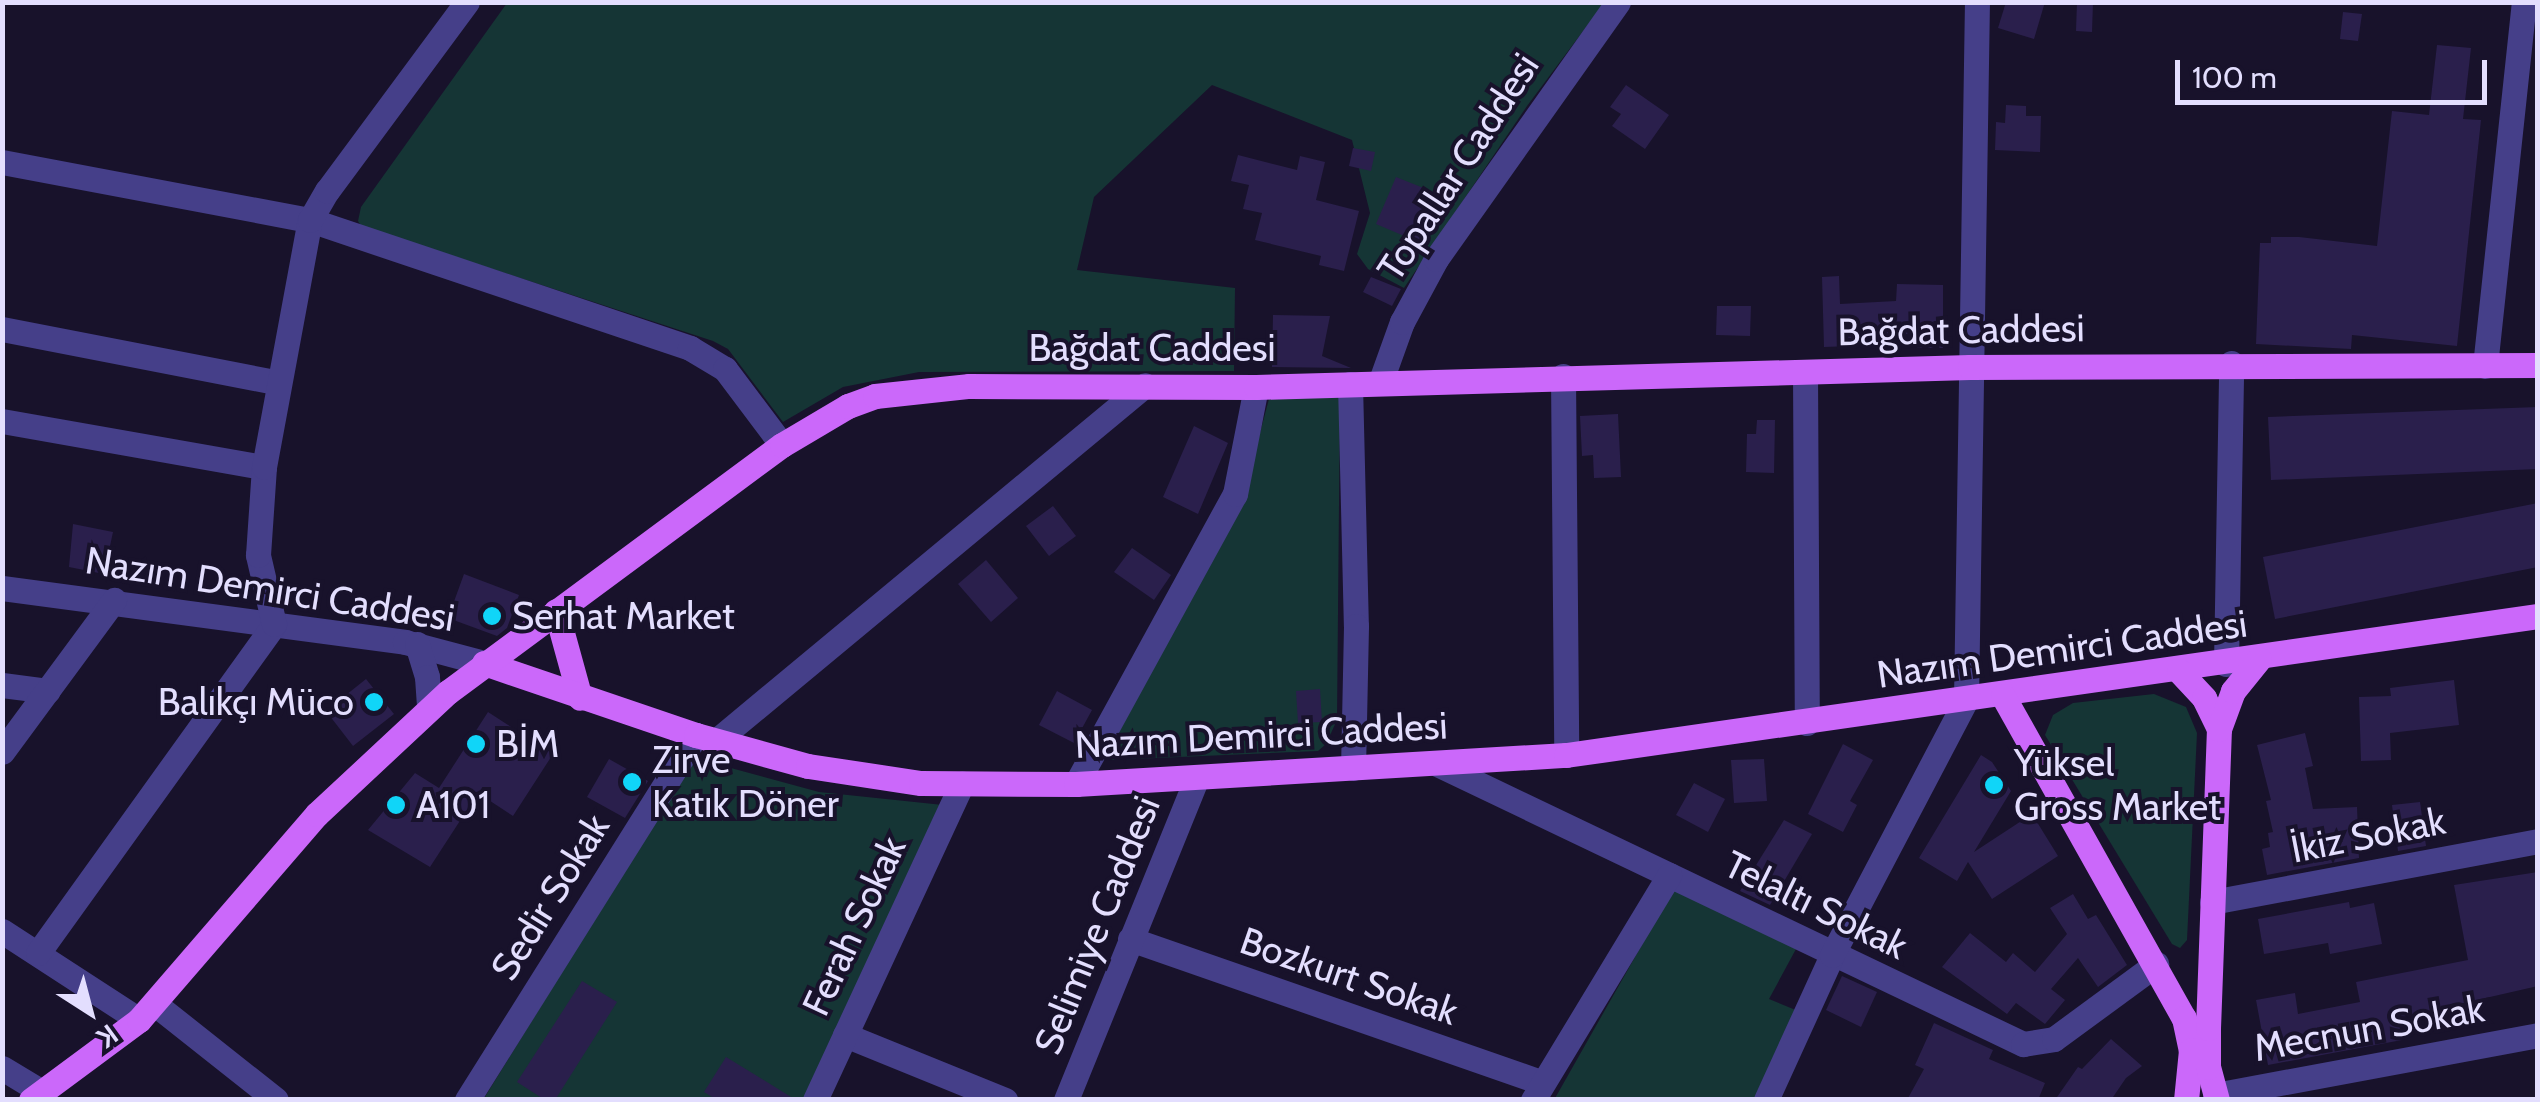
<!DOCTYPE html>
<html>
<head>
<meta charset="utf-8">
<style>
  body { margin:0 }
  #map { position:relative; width:2540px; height:1102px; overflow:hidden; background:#18122b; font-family:Cabin,sans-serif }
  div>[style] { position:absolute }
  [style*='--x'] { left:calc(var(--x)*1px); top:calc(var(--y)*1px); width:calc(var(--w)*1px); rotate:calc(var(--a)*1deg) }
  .green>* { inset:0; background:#153535 }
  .building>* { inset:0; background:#2a1f4c }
  .minor>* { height:25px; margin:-12.5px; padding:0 12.5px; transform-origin:12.5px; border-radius:12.5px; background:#453f89 }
  .major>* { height:25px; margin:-12.5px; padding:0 12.5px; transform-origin:12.5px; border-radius:12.5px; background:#cb68fa }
  .dots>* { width:28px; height:28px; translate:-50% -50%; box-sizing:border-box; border:5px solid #18122b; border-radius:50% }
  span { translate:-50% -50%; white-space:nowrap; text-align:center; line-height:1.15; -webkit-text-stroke:8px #18122b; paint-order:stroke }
  .street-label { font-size:38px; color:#e3defe }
  .poi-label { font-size:38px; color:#e3defe }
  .left { translate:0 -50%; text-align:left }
  .right { translate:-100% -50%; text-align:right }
  .frame { position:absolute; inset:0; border:5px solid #e3defe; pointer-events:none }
  .north { position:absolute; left:40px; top:962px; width:100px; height:100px; -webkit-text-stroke:8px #18122b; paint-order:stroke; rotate:144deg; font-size:28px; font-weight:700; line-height:40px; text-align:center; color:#e3defe }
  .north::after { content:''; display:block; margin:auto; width:35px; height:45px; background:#e3defe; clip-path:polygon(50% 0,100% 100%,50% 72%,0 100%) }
  .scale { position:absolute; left:2175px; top:60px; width:312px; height:45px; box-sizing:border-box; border:5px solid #e3defe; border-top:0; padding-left:12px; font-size:30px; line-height:35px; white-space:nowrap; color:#e3defe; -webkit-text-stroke:8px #18122b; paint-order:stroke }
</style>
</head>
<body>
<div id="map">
  <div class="green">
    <div style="clip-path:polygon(507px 3px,1604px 3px,1527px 106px,1404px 288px,1368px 269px,1357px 254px,1370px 213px,1352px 140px,1212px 85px,1094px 197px,1077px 270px,1235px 288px,1234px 371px,919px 372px,843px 387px,783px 422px,728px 349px,713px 341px,361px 226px,358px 221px,361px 207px)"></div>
    <div style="clip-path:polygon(1340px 396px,1337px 720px,1326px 744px,1318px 751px,1110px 760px,1108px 752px,1242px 500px,1269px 399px)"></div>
    <div style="clip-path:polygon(2154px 694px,2186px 707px,2197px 733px,2187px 940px,2180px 948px,2172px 944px,2045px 735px,2053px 715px,2073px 703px)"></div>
    <div style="clip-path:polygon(694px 758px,819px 792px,943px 805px,805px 1099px,483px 1100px)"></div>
    <div style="clip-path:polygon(1677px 883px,1796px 949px,1769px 999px,1798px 1011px,1757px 1099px,1554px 1100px)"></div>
  </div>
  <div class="building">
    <div style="clip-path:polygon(2006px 2px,2045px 2px,2034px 39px,1998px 28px)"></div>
    <div style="clip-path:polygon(2077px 2px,2093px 2px,2092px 32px,2076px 31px)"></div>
    <div style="clip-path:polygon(2343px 12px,2362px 14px,2358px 41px,2340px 39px)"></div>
    <div style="clip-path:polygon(2437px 45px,2471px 48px,2463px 119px,2481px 120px,2457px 346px,2352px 335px,2351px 349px,2256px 344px,2260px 243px,2271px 243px,2271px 237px,2299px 237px,2377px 246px,2392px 111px,2429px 115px)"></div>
    <div style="clip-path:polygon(1626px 85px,1669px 115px,1645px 149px,1612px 126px,1621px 114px,1610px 107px)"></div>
    <div style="clip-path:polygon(2006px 105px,2026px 106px,2026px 116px,2041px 116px,2040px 152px,1995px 150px,1996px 122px,2005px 123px)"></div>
    <div style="clip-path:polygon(1353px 148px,1375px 152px,1371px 171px,1349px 166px)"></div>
    <div style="clip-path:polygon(1238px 155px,1297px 170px,1300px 156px,1325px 162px,1316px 200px,1359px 211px,1344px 271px,1319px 265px,1321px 256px,1255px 240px,1262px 213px,1243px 209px,1249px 185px,1231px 181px)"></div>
    <div style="clip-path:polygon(1396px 177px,1426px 189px,1424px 195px,1440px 202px,1423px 244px,1376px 224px)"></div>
    <div style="clip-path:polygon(1839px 276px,1840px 304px,1896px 301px,1897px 284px,1943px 285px,1943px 348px,1917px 348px,1917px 334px,1879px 334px,1880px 345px,1824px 347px,1822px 277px)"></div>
    <div style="clip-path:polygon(1371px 277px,1401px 289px,1392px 306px,1363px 292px)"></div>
    <div style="clip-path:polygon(1717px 306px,1751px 306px,1750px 336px,1716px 335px)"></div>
    <div style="clip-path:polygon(1273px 315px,1330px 316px,1322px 356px,1351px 368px,1272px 367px)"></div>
    <div style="clip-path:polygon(2538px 407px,2538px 469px,2271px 480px,2268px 417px)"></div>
    <div style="clip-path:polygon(1618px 414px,1621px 477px,1594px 478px,1593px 455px,1582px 456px,1580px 416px)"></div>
    <div style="clip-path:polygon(1757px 420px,1775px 420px,1774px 473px,1746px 472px,1747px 434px,1756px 434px)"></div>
    <div style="clip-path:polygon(1194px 426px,1228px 443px,1198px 514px,1163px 497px)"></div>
    <div style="clip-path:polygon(2538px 503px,2538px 567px,2275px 619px,2263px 557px)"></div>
    <div style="clip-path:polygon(1053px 506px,1076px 536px,1049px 556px,1026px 526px)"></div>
    <div style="clip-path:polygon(73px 524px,113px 532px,104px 574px,69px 567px)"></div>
    <div style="clip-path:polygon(1132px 548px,1171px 575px,1154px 600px,1114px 572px)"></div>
    <div style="clip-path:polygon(986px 560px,1018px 598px,991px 622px,958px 584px)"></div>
    <div style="clip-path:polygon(464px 574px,519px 595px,507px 628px,497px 636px,448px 618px)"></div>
    <div style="clip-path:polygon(366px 679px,394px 714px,353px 746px,326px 711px)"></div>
    <div style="clip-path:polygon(2454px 680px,2459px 725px,2390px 733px,2391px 760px,2361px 761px,2359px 697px,2391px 696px,2390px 688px)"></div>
    <div style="clip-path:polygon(1320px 689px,1322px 722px,1298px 723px,1296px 691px)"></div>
    <div style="clip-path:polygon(1057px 691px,1092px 710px,1074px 743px,1039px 725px)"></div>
    <div style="clip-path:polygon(488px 712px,553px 754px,513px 816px,478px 793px,430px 867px,368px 830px,415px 773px,439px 788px)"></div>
    <div style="clip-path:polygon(2305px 733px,2313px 766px,2305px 768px,2313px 809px,2357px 807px,2359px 858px,2267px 875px,2262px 849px,2270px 847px,2268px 833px,2273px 832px,2266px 801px,2271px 800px,2257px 745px)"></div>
    <div style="clip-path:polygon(1843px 744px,1873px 760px,1850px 801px,1857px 805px,1843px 832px,1808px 814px)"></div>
    <div style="clip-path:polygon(1981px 755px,1992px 762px,2011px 791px,1974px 852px,2032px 814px,2058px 856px,1992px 899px,1968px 862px,1957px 881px,1919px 858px)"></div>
    <div style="clip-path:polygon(609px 759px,648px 781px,625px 818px,587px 797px)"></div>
    <div style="clip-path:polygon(1764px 759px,1767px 801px,1734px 803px,1731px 760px)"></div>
    <div style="clip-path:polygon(1694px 783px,1725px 799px,1708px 832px,1676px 815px)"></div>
    <div style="clip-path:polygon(2420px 802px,2426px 846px,2398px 851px,2392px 805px)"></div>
    <div style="clip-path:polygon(1784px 820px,1812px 834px,1770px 905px,1740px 891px)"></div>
    <div style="clip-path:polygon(2538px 872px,2538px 986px,2398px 1018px,2402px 1040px,2268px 1065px,2256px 1000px,2295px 993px,2298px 1014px,2360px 1002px,2356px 982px,2468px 960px,2454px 885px)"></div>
    <div style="clip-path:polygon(2073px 894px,2088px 919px,2096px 915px,2127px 965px,2098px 987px,2078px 958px,2051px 989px,2065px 1000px,2045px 1024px,2016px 1003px,2007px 1014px,1942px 967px,1970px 933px,2006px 962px,2013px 953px,2035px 972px,2067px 934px,2050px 908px)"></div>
    <div style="clip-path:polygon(2349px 902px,2350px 908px,2374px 903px,2382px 944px,2330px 954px,2328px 943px,2264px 954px,2258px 919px)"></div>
    <div style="clip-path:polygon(1842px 976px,1877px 992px,1861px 1027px,1826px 1010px)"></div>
    <div style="clip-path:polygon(582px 981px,617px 1002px,555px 1100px,545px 1100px,517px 1082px)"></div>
    <div style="clip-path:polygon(1934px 1023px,1993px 1050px,1989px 1059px,2045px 1083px,2038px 1100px,1907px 1100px,1924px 1069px,1915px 1065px)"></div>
    <div style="clip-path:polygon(2111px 1039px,2142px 1066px,2126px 1078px,2111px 1100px,2055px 1100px,2078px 1067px,2082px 1069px)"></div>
    <div style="clip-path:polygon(726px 1057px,796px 1100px,717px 1100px,704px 1092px)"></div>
  </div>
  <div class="minor">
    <div style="--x:2;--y:162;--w:313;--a:10.7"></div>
    <div style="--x:310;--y:220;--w:401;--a:18.6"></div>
    <div style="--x:690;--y:348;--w:41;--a:31"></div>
    <div style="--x:725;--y:369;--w:95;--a:53.1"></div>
    <div style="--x:2;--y:329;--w:282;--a:11"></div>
    <div style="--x:2485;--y:366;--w:366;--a:-83.9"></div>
    <div style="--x:1805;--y:372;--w:351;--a:89.7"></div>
    <div style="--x:1563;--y:376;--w:379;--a:89.5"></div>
    <div style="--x:1380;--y:383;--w:65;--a:-70.2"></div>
    <div style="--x:1402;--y:322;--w:72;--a:-61.6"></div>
    <div style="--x:1436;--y:259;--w:315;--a:-54.7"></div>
    <div style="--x:1350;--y:384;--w:242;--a:88.6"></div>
    <div style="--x:1356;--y:626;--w:142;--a:91.2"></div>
    <div style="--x:2;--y:421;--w:266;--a:10"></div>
    <div style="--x:2;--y:588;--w:407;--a:7.6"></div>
    <div style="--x:405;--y:642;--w:82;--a:14.9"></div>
    <div style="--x:417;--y:644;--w:34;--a:73"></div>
    <div style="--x:427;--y:677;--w:32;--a:86"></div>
    <div style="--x:2226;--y:664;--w:301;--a:-89"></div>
    <div style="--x:2;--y:685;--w:46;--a:7.4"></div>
    <div style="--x:716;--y:741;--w:557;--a:-39.69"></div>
    <div style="--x:2;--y:752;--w:189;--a:-53.6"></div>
    <div style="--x:1435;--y:763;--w:652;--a:25.54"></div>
    <div style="--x:2023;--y:1044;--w:31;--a:-9"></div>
    <div style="--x:2054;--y:1039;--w:127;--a:-36.3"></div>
    <div style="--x:1076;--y:784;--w:331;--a:-61.3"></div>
    <div style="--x:1235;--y:494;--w:109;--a:-78.9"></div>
    <div style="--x:2212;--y:902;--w:332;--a:-10.6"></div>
    <div style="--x:2;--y:931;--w:163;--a:33"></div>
    <div style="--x:1130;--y:939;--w:437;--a:19.2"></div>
    <div style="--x:38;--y:953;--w:405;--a:-54.3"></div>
    <div style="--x:274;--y:624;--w:71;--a:-103.1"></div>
    <div style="--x:258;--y:555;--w:88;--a:-86.1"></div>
    <div style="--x:264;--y:467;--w:251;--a:-79.5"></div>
    <div style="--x:310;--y:220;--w:34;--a:-60"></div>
    <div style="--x:327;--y:191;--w:235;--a:-53.5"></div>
    <div style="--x:155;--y:1004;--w:154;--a:38.4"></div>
    <div style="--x:845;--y:1035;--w:173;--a:22.1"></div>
    <div style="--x:2;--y:1068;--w:47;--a:31"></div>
    <div style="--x:2215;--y:1095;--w:329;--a:-10.5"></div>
    <div style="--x:467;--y:1100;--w:431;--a:-57.9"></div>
    <div style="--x:815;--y:1100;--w:349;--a:-65.1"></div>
    <div style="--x:1066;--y:1100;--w:348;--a:-67.9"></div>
    <div style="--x:1533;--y:1100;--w:263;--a:-58.8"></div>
    <div style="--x:1766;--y:1100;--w:159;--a:-65.5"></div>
    <div style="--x:1832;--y:955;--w:288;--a:-62.3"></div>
    <div style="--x:1966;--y:700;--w:698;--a:-89.1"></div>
  </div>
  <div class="major">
    <div style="--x:556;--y:611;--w:90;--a:74.6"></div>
    <div style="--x:484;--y:663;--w:224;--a:18.8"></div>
    <div style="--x:696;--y:735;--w:116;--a:15.5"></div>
    <div style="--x:808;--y:766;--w:114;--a:8.6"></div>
    <div style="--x:921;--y:783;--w:155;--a:0.4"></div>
    <div style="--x:1076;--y:784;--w:491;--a:-3.4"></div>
    <div style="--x:1566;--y:755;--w:982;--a:-8.14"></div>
    <div style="--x:2179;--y:671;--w:37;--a:47"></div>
    <div style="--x:2204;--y:698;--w:34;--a:64"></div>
    <div style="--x:2003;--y:696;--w:369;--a:60.7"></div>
    <div style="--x:2184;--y:1018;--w:33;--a:78"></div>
    <div style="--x:2191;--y:1050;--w:50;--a:95.7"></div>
    <div style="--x:31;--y:1100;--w:134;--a:-36.5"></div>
    <div style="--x:139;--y:1020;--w:272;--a:-49.2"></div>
    <div style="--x:317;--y:814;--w:179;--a:-43"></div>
    <div style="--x:448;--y:692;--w:415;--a:-36.5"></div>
    <div style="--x:782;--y:445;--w:77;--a:-30.6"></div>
    <div style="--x:848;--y:406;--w:29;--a:-20"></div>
    <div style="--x:875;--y:396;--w:95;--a:-6.1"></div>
    <div style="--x:969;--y:386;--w:287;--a:0.2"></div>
    <div style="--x:1256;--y:387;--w:714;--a:-1.6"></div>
    <div style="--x:1970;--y:367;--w:568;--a:-0.2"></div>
    <div style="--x:2217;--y:1100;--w:34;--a:-105"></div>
    <div style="--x:2208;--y:1067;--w:39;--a:-90"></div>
    <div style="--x:2208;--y:1028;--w:299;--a:-87.9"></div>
    <div style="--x:2219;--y:729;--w:40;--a:-69.8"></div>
    <div style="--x:2233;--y:691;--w:41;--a:-50.9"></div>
  </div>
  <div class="dots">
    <div style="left:492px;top:616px;background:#10d5f8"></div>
    <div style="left:374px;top:702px;background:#10d5f8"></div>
    <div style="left:476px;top:744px;background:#10d5f8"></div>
    <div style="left:632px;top:782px;background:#10d5f8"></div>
    <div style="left:1994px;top:785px;background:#10d5f8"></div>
    <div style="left:396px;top:805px;background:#10d5f8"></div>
  </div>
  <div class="street-label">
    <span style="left:1458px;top:167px;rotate:-57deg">Topallar Caddesi</span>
    <span style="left:1961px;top:330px;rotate:-1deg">Bağdat Caddesi</span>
    <span style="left:1152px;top:348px">Bağdat Caddesi</span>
    <span style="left:270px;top:589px;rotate:9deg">Nazım Demirci Caddesi</span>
    <span style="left:2062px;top:649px;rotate:-8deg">Nazım Demirci Caddesi</span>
    <span style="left:1261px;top:735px;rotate:-3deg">Nazım Demirci Caddesi</span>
    <span style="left:2368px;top:835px;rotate:-11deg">İkiz Sokak</span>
    <span style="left:550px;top:897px;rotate:-58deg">Sedir Sokak</span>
    <span style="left:1816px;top:905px;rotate:26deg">Telaltı Sokak</span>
    <span style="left:1097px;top:925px;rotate:-68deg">Selimiye Caddesi</span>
    <span style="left:854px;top:926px;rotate:-65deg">Ferah Sokak</span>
    <span style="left:1349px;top:976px;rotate:19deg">Bozkurt Sokak</span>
    <span style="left:2369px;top:1028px;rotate:-10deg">Mecnun Sokak</span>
  </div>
  <div class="poi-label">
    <span class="left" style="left:512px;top:616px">Serhat Market</span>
    <span class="right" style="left:354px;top:702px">Balıkçı Müco</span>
    <span class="left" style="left:496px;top:744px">BİM</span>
    <span class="left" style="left:652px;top:782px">Zirve<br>Katık Döner</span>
    <span class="left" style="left:2014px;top:785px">Yüksel<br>Gross Market</span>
    <span class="left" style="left:416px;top:805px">A101</span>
  </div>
  <div class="frame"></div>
  <div class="north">K</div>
  <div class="scale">100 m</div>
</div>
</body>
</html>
